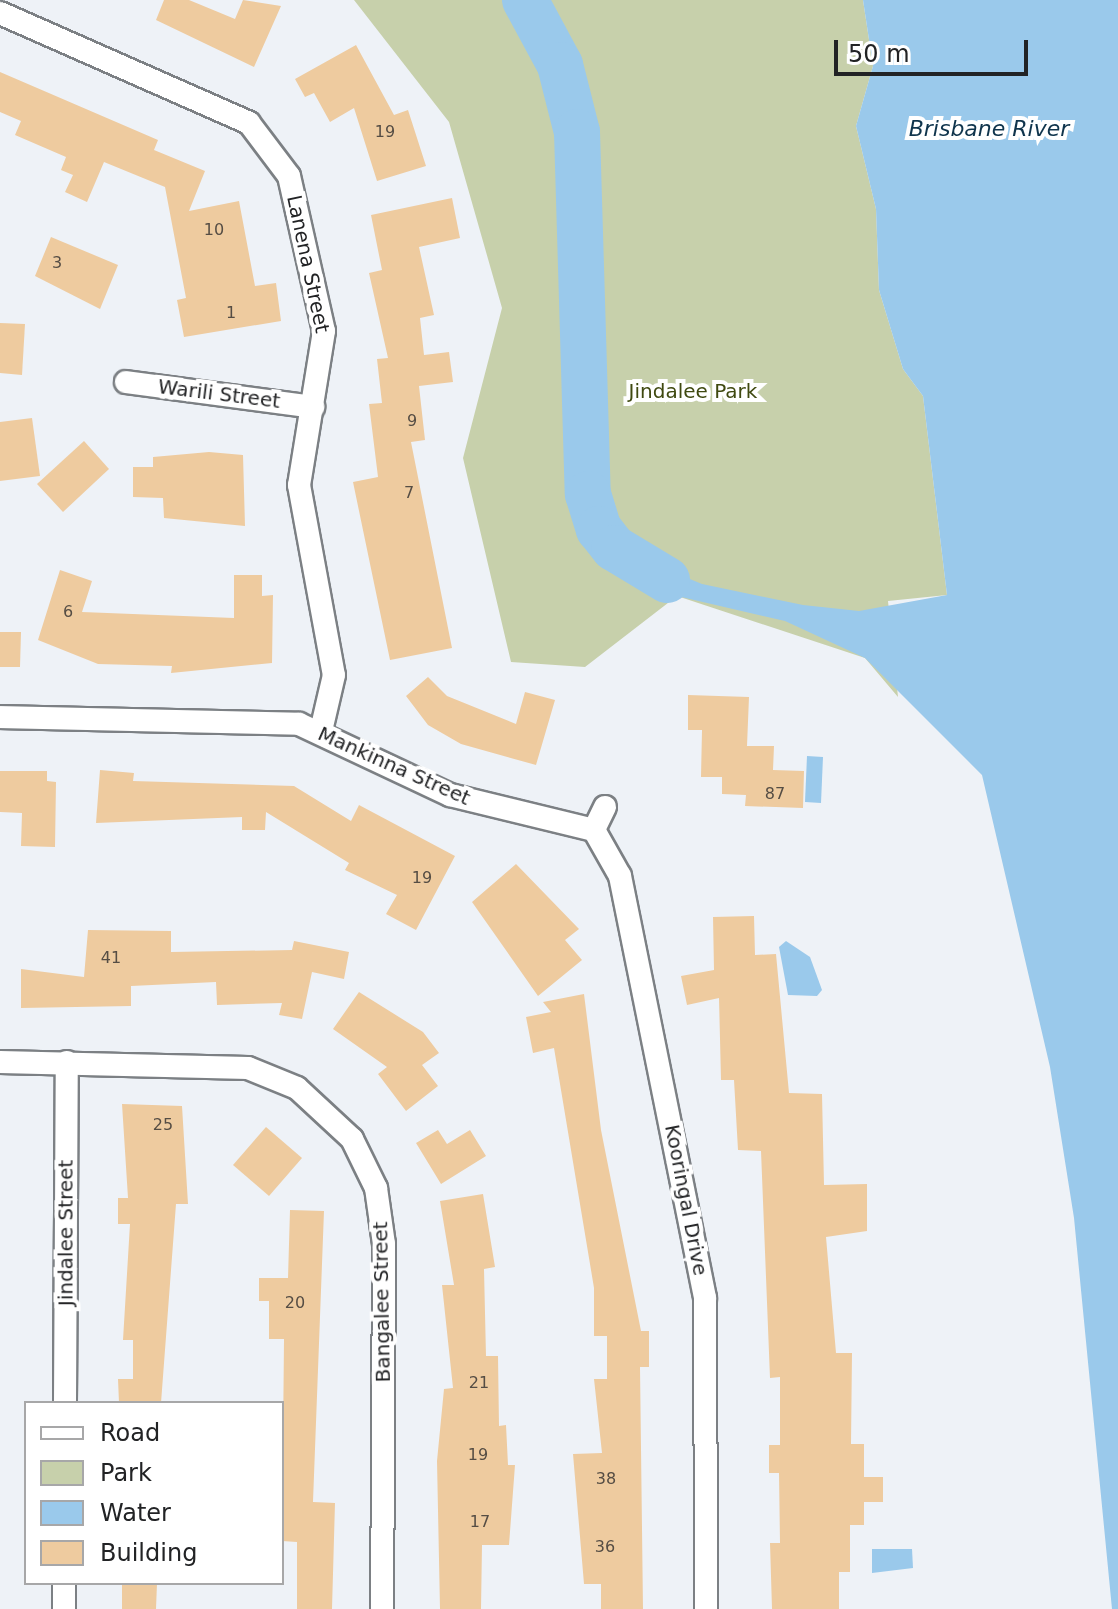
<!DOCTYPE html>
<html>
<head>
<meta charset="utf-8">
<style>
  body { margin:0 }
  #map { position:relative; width:1118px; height:1609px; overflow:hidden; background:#eef2f7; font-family:"DejaVu Sans",sans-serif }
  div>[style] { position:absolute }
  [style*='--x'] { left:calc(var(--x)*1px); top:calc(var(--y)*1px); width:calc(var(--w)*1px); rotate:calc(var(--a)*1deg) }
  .green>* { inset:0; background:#c7d0ab }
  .water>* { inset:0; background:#9ac9eb }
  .river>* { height:46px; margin:-23px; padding:0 23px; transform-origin:23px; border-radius:23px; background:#9ac9eb }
  .building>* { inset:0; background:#eecb9f }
  .roads { filter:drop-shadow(2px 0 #7c8084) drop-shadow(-2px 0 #7c8084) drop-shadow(0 2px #7c8084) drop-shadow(0 -2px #7c8084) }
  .minor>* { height:22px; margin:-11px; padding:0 11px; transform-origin:11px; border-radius:11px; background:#fff }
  span { translate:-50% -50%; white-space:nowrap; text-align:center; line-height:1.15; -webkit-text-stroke:8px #fff; paint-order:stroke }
  .number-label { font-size:16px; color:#554d44 }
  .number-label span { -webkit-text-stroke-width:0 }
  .street-label { font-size:20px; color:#222325 }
  .park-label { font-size:20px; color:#3f4910 }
  .water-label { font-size:22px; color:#0f344c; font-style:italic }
  .legend { position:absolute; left:24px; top:1401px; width:260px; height:184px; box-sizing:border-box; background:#fff; border:2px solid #a7a7a8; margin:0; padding:10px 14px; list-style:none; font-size:24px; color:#222325 }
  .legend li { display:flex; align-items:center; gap:16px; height:40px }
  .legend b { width:40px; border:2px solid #a7a7a8 }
  .scale { position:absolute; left:834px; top:40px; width:194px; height:36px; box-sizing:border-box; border:4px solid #222325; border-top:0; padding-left:10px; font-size:24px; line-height:28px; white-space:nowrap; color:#222325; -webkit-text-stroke:6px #fff; paint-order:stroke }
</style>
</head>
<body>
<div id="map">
  <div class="green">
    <div style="clip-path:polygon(354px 0,863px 0,873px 66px,856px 126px,876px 209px,879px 290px,903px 369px,923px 396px,947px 595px,888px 601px,898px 697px,865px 658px,677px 596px,585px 667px,511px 662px,463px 458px,502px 308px,449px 122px)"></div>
  </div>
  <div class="water">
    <div style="clip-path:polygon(863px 0,1118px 0,1118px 1609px,1112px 1609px,1074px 1218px,1050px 1067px,982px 775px,865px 658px,785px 621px,677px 596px,614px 548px,702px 584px,803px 605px,859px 611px,947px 595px,923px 396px,903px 369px,879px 290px,876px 209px,856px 126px,873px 66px)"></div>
    <div style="clip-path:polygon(807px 756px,823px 757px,821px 803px,805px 802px)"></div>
    <div style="clip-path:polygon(786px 941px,810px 957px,822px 990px,817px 996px,788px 995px,779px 947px)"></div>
    <div style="clip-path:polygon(872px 1549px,912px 1549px,913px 1568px,872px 1573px)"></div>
  </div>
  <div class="river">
    <div style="--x:525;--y:0;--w:74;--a:61.7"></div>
    <div style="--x:560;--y:65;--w:69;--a:75.8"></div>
    <div style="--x:577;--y:132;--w:362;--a:88.3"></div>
    <div style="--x:588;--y:494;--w:37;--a:73"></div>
    <div style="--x:599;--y:529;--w:24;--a:52"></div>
    <div style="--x:614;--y:548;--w:62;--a:31.1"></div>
  </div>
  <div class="building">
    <div style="clip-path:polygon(164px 0,189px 0,235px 19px,243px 0,281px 6px,254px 67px,156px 20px)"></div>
    <div style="clip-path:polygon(356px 45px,394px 115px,408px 110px,426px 166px,377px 181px,354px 108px,330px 122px,314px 93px,305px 97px,295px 79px)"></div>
    <div style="clip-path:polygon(0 72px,158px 140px,154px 150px,205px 171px,189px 211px,239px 201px,255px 286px,276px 283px,281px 321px,184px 337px,177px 300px,186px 298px,165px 187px,104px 162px,87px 202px,65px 192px,73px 175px,61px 170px,66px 157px,15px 135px,21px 121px,0 112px)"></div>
    <div style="clip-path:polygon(452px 198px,460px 238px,419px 247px,434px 315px,420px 318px,424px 355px,449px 352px,453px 382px,419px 386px,425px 440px,411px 442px,452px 648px,390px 660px,353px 482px,378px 477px,369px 404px,382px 403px,377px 359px,388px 358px,369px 273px,382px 270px,371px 215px)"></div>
    <div style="clip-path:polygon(51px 237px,118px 265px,100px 309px,35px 276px)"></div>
    <div style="clip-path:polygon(0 323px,25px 324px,22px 375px,0 373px)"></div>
    <div style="clip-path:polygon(32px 418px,40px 476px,0 481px,0 422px)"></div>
    <div style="clip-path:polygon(84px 441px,109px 469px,63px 512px,37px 484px)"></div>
    <div style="clip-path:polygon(209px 452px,243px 455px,245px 526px,164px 518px,163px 498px,133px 497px,133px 467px,153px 467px,153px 457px)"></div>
    <div style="clip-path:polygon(60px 570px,92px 581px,82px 612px,234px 618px,234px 575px,262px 575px,262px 596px,273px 595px,272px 663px,171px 673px,172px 666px,98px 664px,38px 640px)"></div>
    <div style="clip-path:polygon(0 632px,21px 632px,20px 667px,0 667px)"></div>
    <div style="clip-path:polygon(428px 677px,447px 696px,516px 724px,525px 692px,555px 700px,536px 765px,461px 744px,428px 725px,406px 696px)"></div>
    <div style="clip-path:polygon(688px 695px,749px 697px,747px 746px,774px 746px,773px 770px,804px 771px,803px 808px,745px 806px,746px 795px,722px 794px,722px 777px,701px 777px,702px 730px,688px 730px)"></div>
    <div style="clip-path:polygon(100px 770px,134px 773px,133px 781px,294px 786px,351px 821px,359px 805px,455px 856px,416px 930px,386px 914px,397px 895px,345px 870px,349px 863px,266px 812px,265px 830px,242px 830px,242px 817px,96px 823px)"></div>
    <div style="clip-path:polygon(0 771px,47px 771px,47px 781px,56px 782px,55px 847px,21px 846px,22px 813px,0 812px)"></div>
    <div style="clip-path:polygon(516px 864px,579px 929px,565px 940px,582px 960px,538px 996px,472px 902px)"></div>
    <div style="clip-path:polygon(754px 916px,755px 955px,776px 954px,789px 1093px,822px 1094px,824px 1185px,867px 1184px,867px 1231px,826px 1237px,836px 1353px,852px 1353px,851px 1444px,864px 1444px,864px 1477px,883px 1477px,883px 1502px,864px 1502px,864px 1525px,850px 1525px,850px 1572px,839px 1572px,839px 1609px,772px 1609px,770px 1543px,780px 1543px,779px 1473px,769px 1473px,769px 1445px,780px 1445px,780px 1377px,770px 1378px,761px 1151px,738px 1150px,734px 1080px,721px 1080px,719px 998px,687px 1005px,681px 976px,714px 970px,713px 917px)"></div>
    <div style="clip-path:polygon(88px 930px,171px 931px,171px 952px,292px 950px,294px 941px,349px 952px,344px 979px,312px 972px,302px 1019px,279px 1015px,282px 1003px,217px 1005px,216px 982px,131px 986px,131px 1006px,21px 1008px,21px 969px,84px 977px)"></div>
    <div style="clip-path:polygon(359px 992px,423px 1032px,439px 1053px,422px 1065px,438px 1086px,406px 1111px,378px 1074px,387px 1067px,333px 1029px)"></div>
    <div style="clip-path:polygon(584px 994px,601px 1130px,641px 1331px,649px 1331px,649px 1367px,640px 1367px,643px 1609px,601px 1609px,601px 1584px,584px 1584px,573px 1454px,602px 1453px,594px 1379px,607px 1379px,607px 1336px,594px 1336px,594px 1288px,554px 1048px,533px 1053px,526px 1017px,551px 1012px,543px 1002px)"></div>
    <div style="clip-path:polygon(122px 1104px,182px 1106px,188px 1204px,176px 1204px,161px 1403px,119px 1403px,118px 1379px,133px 1379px,133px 1340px,123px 1340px,130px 1224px,118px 1224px,118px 1198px,128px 1198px)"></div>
    <div style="clip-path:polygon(266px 1127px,302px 1158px,269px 1196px,233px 1165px)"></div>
    <div style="clip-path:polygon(438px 1130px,447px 1144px,470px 1130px,486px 1156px,441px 1184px,416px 1143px)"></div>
    <div style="clip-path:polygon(483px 1194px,495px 1267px,484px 1269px,486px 1356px,498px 1356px,499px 1426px,506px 1425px,508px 1465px,515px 1465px,509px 1545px,482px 1545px,481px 1609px,440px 1609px,437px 1461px,444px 1389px,453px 1388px,442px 1285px,454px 1285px,440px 1201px)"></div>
    <div style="clip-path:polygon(290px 1210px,324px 1211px,313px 1502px,335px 1503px,332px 1609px,297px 1609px,297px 1542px,282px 1541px,284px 1339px,269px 1339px,269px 1301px,259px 1301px,259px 1278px,288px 1278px)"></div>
    <div style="clip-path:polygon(122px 1583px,157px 1583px,156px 1609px,122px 1609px)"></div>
  </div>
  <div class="roads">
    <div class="minor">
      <div style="--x:0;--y:13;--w:272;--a:23.8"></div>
      <div style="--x:249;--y:123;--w:66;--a:53"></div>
      <div style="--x:289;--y:176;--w:159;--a:77.3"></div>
      <div style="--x:324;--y:331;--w:156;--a:99.2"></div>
      <div style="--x:299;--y:485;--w:193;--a:79.6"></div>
      <div style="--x:334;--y:675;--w:57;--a:103.1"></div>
      <div style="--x:126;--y:382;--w:189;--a:7.6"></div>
      <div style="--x:0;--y:717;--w:299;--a:1.3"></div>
      <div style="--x:299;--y:724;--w:167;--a:25.2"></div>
      <div style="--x:450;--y:795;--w:148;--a:13.7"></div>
      <div style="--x:605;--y:807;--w:25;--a:116"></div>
      <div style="--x:594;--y:830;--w:53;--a:60.5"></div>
      <div style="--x:620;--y:876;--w:430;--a:78.6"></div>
      <div style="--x:705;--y:1298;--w:311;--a:89.8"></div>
      <div style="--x:0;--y:1062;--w:248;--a:1.4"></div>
      <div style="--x:248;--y:1068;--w:53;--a:22.2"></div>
      <div style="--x:297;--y:1088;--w:75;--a:42.8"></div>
      <div style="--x:352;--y:1139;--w:55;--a:63.9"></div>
      <div style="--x:376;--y:1188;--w:57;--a:81.9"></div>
      <div style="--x:384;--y:1244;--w:365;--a:90.3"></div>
      <div style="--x:65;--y:1403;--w:341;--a:-89.7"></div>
      <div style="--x:64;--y:1609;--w:26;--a:-90"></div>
    </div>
  </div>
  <div class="number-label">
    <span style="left:385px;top:132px">19</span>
    <span style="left:214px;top:230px">10</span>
    <span style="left:57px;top:263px">3</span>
    <span style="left:231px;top:313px">1</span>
    <span style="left:412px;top:421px">9</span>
    <span style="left:409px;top:493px">7</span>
    <span style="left:68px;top:612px">6</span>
    <span style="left:775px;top:794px">87</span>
    <span style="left:422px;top:878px">19</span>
    <span style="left:111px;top:958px">41</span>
    <span style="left:163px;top:1125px">25</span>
    <span style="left:295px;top:1303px">20</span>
    <span style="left:479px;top:1383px">21</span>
    <span style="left:478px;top:1455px">19</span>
    <span style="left:606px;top:1479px">38</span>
    <span style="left:480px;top:1522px">17</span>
    <span style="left:605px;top:1547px">36</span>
  </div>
  <div class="street-label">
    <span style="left:308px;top:264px;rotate:78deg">Lanena Street</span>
    <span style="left:219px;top:394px;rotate:7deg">Warili Street</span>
    <span style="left:394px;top:766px;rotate:24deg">Mankinna Street</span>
    <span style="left:686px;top:1200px;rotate:79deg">Kooringal Drive</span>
    <span style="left:66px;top:1233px;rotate:-90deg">Jindalee Street</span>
    <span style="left:382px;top:1302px;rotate:-91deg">Bangalee Street</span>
  </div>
  <div class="park-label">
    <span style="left:693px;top:391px">Jindalee Park</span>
  </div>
  <div class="water-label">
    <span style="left:989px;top:129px">Brisbane River</span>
  </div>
  <ul class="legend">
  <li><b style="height:10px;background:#fff"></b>Road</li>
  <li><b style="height:22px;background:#c7d0ab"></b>Park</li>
  <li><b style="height:22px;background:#9ac9eb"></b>Water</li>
  <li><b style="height:22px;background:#eecb9f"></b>Building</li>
  </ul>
  <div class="scale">50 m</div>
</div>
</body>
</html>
